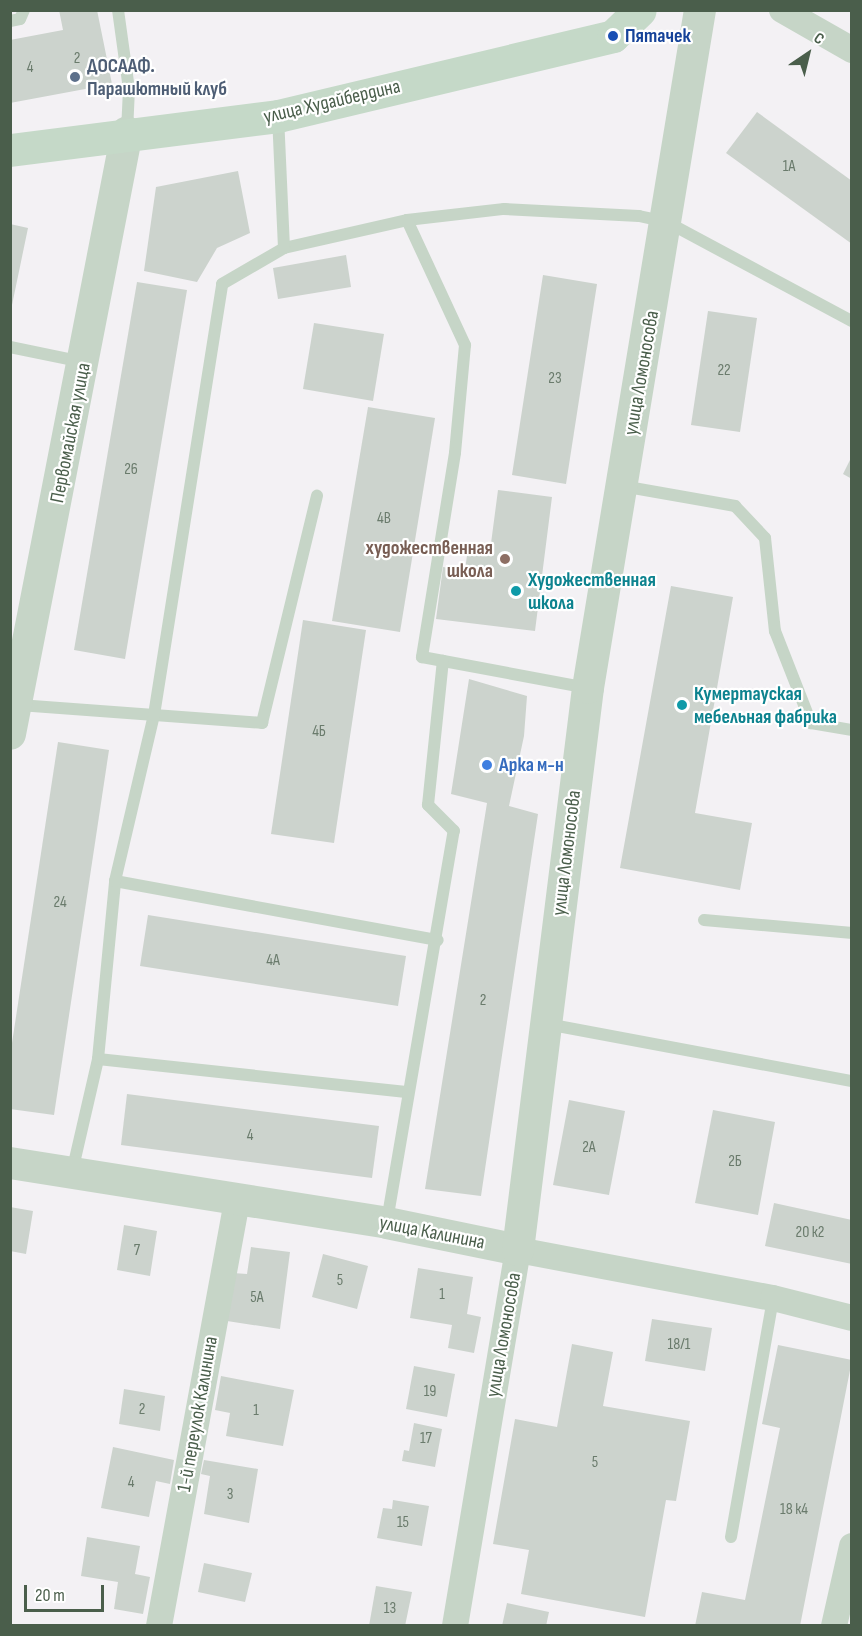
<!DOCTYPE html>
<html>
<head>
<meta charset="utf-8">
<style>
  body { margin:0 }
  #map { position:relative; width:862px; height:1636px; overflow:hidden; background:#f3f1f4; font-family:"Sofia Sans Condensed",sans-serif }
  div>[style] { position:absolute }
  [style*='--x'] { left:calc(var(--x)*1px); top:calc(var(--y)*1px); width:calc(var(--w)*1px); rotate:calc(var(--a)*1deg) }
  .building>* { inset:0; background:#ccd3cd }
  .service>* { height:12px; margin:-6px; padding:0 6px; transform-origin:6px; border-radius:6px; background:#c6d5c7 }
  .minor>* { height:26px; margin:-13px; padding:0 13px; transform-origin:13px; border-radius:13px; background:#c6d5c7 }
  .tertiary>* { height:32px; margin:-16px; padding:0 16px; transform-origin:16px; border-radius:16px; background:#c6d5c7 }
  .secondary>* { height:33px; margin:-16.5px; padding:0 16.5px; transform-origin:16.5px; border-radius:16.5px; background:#c5d9c8 }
  .dots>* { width:16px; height:16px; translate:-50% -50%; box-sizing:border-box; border:3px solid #fff; border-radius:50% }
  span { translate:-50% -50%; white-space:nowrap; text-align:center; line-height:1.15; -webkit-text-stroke:4.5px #fff; paint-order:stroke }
  .number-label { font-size:16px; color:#6a7b6c }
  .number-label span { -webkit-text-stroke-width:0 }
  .transit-label { font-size:20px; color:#164399; font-weight:700 }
  .left { translate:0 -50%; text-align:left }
  .service-label { font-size:20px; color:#4e5e75; font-weight:700 }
  .street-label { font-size:20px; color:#4a5e4b }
  .education-label { font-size:20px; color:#785e54; font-weight:700 }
  .right { translate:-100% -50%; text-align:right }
  .culture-label { font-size:20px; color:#0d838f; font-weight:700 }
  .shop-label { font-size:20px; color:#366cbe; font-weight:700 }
  .frame { position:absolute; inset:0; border:12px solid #4a5e4b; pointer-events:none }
  .north { position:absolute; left:778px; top:24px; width:60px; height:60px; -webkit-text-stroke:4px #fff; paint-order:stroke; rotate:35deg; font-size:16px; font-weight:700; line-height:24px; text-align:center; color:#4a5e4b }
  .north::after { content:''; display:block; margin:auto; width:21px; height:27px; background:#4a5e4b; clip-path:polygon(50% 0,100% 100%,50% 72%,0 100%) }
  .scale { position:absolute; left:24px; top:1585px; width:80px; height:27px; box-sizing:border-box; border:3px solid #4a5e4b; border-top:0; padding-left:8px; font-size:18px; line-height:21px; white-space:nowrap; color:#4a5e4b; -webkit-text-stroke:4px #fff; paint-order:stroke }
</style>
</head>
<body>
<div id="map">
  <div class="building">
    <div style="clip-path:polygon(59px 10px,97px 10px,112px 84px,10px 103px,10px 40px,63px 30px)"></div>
    <div style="clip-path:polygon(757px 112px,852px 181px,852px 244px,726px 153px)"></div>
    <div style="clip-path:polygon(238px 171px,250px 233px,217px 248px,197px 282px,144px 271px,156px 187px)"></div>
    <div style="clip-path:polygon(10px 224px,28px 228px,12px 305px,10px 305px)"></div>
    <div style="clip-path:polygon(346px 255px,351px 287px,278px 299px,273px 268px)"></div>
    <div style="clip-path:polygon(543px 275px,597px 284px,566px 484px,512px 475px)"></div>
    <div style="clip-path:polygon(137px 282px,187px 290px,125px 659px,74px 650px)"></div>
    <div style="clip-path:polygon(708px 311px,757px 318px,740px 432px,691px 425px)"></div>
    <div style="clip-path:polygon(314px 323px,384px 334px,373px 401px,303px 389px)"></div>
    <div style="clip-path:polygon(368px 407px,435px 418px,400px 632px,332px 621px)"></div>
    <div style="clip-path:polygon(852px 456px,852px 479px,843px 474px)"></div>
    <div style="clip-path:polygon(498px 490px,552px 497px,535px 631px,436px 619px,443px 567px,465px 570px,468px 548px,490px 551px)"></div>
    <div style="clip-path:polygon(671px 586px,733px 597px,695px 813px,752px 823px,740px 890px,620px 868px)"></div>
    <div style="clip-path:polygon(303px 620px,366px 630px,334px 843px,271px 834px)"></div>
    <div style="clip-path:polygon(469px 679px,527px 696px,524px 736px,509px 806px,538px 814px,481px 1196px,425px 1189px,487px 803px,451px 794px)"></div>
    <div style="clip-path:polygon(58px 742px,109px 750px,54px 1115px,10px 1109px,10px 1056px)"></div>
    <div style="clip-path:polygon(148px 915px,406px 956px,398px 1006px,140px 966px)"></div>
    <div style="clip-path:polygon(127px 1094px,379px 1126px,372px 1178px,121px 1145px)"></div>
    <div style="clip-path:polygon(569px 1100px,625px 1111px,609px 1195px,553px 1185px)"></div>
    <div style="clip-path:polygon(713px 1110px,775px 1122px,758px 1215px,695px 1203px)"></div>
    <div style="clip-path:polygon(774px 1203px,852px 1220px,852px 1264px,765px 1246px)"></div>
    <div style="clip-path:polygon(10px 1207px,33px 1211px,26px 1254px,10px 1251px)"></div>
    <div style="clip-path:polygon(124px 1225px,157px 1231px,150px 1276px,117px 1270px)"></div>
    <div style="clip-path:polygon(251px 1247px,290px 1252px,280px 1329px,227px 1321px,233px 1273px,247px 1274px)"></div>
    <div style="clip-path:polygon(323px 1254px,368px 1266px,357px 1309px,312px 1297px)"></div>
    <div style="clip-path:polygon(418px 1268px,473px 1277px,467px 1314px,481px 1317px,474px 1353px,448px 1348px,452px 1325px,410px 1318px)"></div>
    <div style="clip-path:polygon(652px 1319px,712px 1328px,705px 1371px,645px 1361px)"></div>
    <div style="clip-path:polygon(572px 1344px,613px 1352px,603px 1406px,690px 1421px,676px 1501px,666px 1500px,645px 1617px,521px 1594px,529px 1550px,493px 1544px,515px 1419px,557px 1427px)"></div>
    <div style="clip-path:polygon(778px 1345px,852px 1360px,800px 1626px,695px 1626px,702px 1592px,745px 1600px,780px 1428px,762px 1424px)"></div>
    <div style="clip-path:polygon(414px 1366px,455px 1374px,447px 1417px,406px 1409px)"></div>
    <div style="clip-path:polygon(221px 1376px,294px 1390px,283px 1446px,226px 1436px,230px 1413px,215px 1410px)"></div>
    <div style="clip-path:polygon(124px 1389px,165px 1396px,160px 1431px,119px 1424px)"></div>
    <div style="clip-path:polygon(414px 1423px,442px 1429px,435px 1467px,402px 1461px,404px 1450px,409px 1451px)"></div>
    <div style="clip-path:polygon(113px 1447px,174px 1460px,170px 1484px,156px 1481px,149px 1517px,101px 1508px)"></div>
    <div style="clip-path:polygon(204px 1460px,258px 1469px,249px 1523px,204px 1514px,210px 1476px,201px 1474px)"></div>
    <div style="clip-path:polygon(393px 1500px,429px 1506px,422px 1546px,377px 1538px,383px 1508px,392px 1509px)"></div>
    <div style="clip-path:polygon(87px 1537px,140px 1546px,135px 1574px,150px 1577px,143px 1614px,114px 1609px,118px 1582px,81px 1576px)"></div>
    <div style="clip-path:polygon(204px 1563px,252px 1573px,245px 1602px,198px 1592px)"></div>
    <div style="clip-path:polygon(376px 1586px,412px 1592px,405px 1626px,369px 1626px)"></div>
    <div style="clip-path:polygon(507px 1603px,549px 1612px,546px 1626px,502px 1626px)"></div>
  </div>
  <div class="service">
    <div style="--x:118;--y:10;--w:80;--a:82.1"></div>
    <div style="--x:129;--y:89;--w:43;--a:92.7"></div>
    <div style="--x:10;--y:21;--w:10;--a:-11"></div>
    <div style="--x:20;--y:19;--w:10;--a:-66"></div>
    <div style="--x:407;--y:220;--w:98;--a:-6.5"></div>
    <div style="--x:504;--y:209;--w:135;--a:3"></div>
    <div style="--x:639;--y:216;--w:29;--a:12"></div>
    <div style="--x:667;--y:222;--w:210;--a:28.2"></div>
    <div style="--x:284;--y:248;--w:126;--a:-12.8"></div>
    <div style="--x:407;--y:220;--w:138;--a:65.1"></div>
    <div style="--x:465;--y:345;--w:108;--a:95.3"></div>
    <div style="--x:455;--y:453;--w:207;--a:99.2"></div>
    <div style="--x:422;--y:657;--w:168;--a:10.6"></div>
    <div style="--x:10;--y:347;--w:75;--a:11.6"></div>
    <div style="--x:622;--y:486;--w:115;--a:10"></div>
    <div style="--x:735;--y:506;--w:44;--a:46.8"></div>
    <div style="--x:765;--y:538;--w:94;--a:83.9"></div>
    <div style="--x:775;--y:631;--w:99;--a:68.6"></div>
    <div style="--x:811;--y:723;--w:42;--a:9.7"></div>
    <div style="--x:19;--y:705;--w:244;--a:4.2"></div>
    <div style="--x:262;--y:723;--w:234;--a:-76.4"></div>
    <div style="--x:115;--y:881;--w:328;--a:10.4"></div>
    <div style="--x:704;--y:920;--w:149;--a:5"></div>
    <div style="--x:547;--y:1024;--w:310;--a:10.6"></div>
    <div style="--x:98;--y:1059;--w:310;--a:6.1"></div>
    <div style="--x:72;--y:1172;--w:116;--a:-77"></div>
    <div style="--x:98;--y:1059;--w:179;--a:-84.5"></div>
    <div style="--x:115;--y:881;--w:171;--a:-76.8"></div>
    <div style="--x:154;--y:715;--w:436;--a:-81"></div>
    <div style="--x:222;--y:284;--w:72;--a:-30.1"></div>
    <div style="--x:284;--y:248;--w:131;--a:-92.6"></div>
    <div style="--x:387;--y:1221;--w:396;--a:-80.3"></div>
    <div style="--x:454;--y:831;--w:37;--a:-135"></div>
    <div style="--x:428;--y:805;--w:145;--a:-84.1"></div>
    <div style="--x:731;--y:1537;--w:243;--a:-80"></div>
  </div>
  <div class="minor">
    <div style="--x:782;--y:10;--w:81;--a:29.7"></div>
    <div style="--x:159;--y:1626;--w:431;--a:-79.6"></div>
    <div style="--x:455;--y:1626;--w:381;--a:-80.5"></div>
    <div style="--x:518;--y:1250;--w:259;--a:10.7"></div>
    <div style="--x:773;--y:1298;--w:81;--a:14.2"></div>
    <div style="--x:834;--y:1626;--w:82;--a:-77.3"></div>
  </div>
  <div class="tertiary">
    <div style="--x:10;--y:734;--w:613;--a:-79"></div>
    <div style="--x:10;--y:1163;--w:382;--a:9"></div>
    <div style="--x:387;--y:1223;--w:134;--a:11.6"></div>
    <div style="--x:518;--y:1250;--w:566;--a:-82.9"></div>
    <div style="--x:588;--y:688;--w:687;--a:-80.62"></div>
  </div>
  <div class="secondary">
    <div style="--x:10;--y:150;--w:270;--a:-7.2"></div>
    <div style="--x:278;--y:116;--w:344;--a:-13.4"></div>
    <div style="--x:613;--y:36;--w:37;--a:-44"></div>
  </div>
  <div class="dots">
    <div style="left:613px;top:36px;background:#1a4fb4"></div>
    <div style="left:75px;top:77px;background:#5c6f8a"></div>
    <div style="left:505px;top:559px;background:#8d6e63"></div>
    <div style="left:516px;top:591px;background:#0f9aa8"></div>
    <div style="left:682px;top:705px;background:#0f9aa8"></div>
    <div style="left:487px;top:765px;background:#3f7fe0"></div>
  </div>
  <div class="number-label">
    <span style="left:77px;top:59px">2</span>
    <span style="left:30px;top:68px">4</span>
    <span style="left:789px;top:167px">1А</span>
    <span style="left:724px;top:371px">22</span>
    <span style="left:555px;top:379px">23</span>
    <span style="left:131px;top:470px">26</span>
    <span style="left:384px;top:519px">4В</span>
    <span style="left:319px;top:732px">4Б</span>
    <span style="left:60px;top:903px">24</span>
    <span style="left:273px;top:961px">4А</span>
    <span style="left:483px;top:1001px">2</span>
    <span style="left:250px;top:1136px">4</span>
    <span style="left:589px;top:1148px">2А</span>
    <span style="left:735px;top:1162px">2Б</span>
    <span style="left:810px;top:1233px">20 к2</span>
    <span style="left:137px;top:1251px">7</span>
    <span style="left:340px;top:1281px">5</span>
    <span style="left:442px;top:1295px">1</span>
    <span style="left:257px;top:1298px">5А</span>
    <span style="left:679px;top:1345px">18/1</span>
    <span style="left:430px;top:1392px">19</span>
    <span style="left:142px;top:1410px">2</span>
    <span style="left:256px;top:1411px">1</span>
    <span style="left:426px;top:1439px">17</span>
    <span style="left:595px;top:1463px">5</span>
    <span style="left:131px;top:1483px">4</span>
    <span style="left:230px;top:1495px">3</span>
    <span style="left:794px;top:1510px">18 к4</span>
    <span style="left:403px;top:1523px">15</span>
    <span style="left:390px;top:1609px">13</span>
  </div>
  <div class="transit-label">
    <span class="left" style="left:625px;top:36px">Пятачек</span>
  </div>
  <div class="service-label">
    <span class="left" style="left:87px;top:78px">ДОСААФ.<br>Парашютный клуб</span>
  </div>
  <div class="street-label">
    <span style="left:332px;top:102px;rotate:-13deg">улица Худайбердина</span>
    <span style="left:642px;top:373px;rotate:-80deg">улица Ломоносова</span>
    <span style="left:71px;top:433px;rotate:-79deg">Первомайская улица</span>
    <span style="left:567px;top:853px;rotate:-83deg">улица Ломоносова</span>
    <span style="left:432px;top:1233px;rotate:11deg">улица Калинина</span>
    <span style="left:504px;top:1335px;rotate:-80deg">улица Ломоносова</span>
    <span style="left:198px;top:1414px;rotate:-80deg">1-й переулок Калинина</span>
  </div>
  <div class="education-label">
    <span class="right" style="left:493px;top:560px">художественная<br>школа</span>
  </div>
  <div class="culture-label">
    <span class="left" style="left:528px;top:592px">Художественная<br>школа</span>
    <span class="left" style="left:694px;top:706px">Кумертауская<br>мебельная фабрика</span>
  </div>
  <div class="shop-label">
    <span class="left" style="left:499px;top:765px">Арка м-н</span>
  </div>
  <div class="frame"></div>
  <div class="north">С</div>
  <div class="scale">20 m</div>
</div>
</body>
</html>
